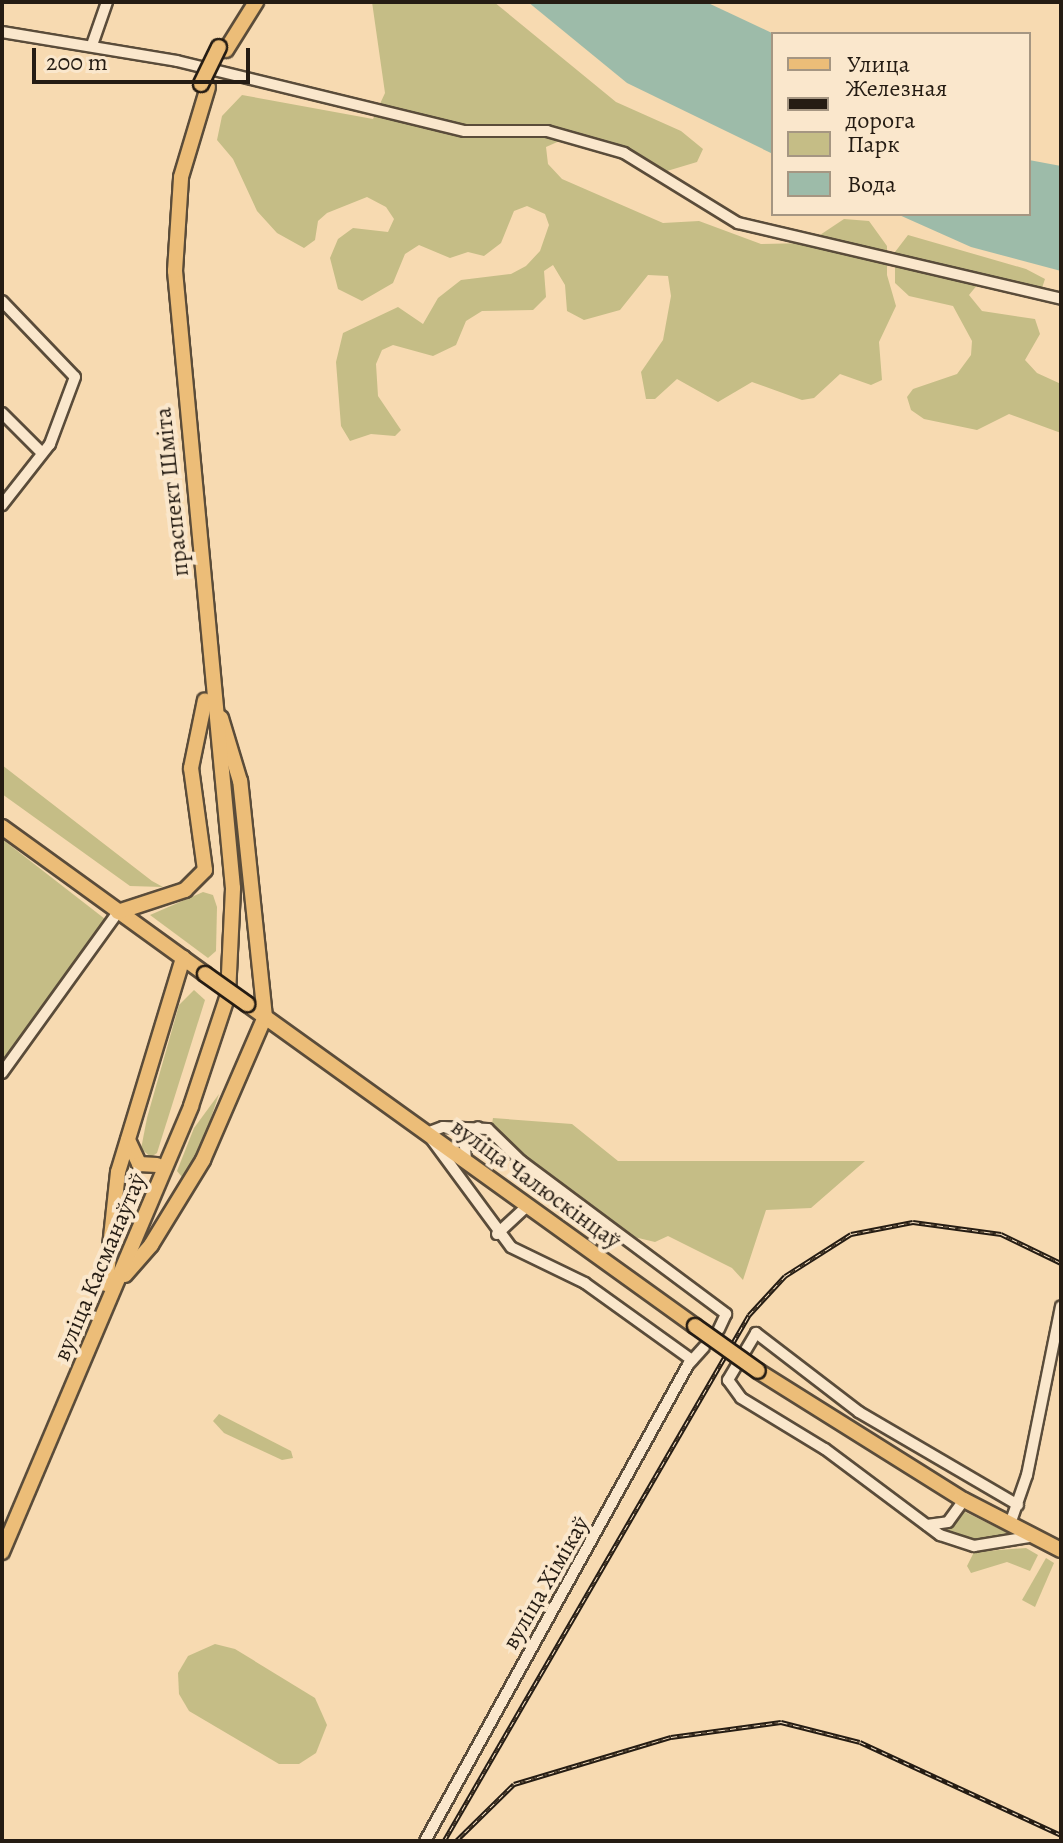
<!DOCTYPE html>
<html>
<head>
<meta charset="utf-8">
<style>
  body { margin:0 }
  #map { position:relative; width:1063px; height:1843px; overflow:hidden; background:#f7dab1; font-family:Alegreya,serif }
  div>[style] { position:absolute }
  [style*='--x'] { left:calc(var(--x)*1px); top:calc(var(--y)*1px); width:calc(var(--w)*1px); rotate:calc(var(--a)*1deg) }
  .green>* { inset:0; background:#c5bd86 }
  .water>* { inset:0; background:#9dbba9 }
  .roads { filter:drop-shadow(2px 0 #5a4c3a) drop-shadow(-2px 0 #5a4c3a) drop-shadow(0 2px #5a4c3a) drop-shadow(0 -2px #5a4c3a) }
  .minor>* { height:10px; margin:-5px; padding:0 5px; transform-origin:5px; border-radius:5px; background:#fae7cc }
  .major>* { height:14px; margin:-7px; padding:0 7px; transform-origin:7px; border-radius:7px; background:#ecbd78 }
  .rail>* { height:5px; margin-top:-2.5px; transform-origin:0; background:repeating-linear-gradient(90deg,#fae7cc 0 6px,#251c13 0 12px); box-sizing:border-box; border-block:2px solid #251c13 }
  .bridges { filter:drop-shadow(2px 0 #251c13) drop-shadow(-2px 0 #251c13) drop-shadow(0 2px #251c13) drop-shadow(0 -2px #251c13) }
  .major-bridge>* { height:14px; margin:-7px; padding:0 7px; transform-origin:7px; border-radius:7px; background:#ecbd78 }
  span { translate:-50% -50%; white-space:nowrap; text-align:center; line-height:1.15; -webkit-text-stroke:8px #fae7cc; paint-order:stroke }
  .street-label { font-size:24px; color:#251c13 }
  .frame { position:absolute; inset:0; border:4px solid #251c13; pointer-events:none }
  .legend { position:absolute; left:771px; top:32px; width:260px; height:184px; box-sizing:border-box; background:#fae7cc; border:2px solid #a59682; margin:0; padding:10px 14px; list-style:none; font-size:24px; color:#251c13 }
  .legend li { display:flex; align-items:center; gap:16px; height:40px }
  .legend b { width:40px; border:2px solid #a59682 }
  .scale { position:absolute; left:32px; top:48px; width:218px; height:36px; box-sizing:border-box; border:4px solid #251c13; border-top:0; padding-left:10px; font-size:24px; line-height:28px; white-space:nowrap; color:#251c13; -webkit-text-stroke:6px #fae7cc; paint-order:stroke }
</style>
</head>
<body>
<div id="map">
  <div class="green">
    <div style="clip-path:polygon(372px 2px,494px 2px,616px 102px,681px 131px,703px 149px,697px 162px,667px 171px,610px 142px,573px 135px,546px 147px,548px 164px,562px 179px,663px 223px,699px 221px,761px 244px,808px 243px,844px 219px,869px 221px,887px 246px,887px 275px,896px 306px,879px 342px,882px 380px,871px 385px,840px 374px,814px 398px,802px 400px,752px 382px,718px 402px,677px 379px,655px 399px,646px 399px,641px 372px,663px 340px,671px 296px,668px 276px,648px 275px,620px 310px,584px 320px,567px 311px,565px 285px,553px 265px,544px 271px,546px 297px,533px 310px,482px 311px,466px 321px,456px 345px,433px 356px,393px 345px,382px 350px,376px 364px,378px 396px,401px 430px,395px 436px,371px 434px,350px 441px,341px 426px,336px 362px,343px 333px,398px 307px,423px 324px,438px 298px,461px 280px,511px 274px,526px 266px,540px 251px,549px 225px,545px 214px,527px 206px,514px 211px,501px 243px,484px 256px,468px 252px,450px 258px,419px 245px,405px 254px,393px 283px,362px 301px,338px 289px,330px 258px,338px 239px,353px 228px,388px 232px,394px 219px,386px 207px,367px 197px,327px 213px,318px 221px,315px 240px,304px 248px,277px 233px,257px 211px,233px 159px,217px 140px,222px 116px,242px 95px,373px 119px,385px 93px)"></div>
    <div style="clip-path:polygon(908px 235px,1026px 269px,1045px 279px,1041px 291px,978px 284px,969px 295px,982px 311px,1035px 319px,1040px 334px,1025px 360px,1037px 373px,1061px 384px,1061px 433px,1009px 414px,977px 430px,924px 419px,911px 410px,907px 397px,913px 389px,957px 374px,971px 355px,972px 341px,953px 306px,909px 296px,895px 283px,895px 252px)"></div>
    <div style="clip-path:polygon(2px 765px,152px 881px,163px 887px,130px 886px,2px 794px)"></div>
    <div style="clip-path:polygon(2px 839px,105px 919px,2px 1064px)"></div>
    <div style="clip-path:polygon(203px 892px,213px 895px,217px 907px,216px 951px,208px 958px,150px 915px)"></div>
    <div style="clip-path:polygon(194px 990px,205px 1000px,157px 1153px,151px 1157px,141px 1149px,147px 1118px,179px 1005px)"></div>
    <div style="clip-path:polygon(219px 1094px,195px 1165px,190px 1176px,182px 1177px,177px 1171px,194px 1128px)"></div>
    <div style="clip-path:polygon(493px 1118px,572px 1124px,618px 1161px,865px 1161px,811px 1208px,766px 1210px,743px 1280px,732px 1268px,668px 1236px,655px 1242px,634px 1237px,522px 1155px,492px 1124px)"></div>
    <div style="clip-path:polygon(219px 1414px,291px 1451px,293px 1458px,282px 1460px,224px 1433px,213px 1421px)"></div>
    <div style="clip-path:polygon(963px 1511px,1008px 1533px,1009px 1537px,975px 1542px,941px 1530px)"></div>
    <div style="clip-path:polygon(1026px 1548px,1038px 1555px,1030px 1571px,1007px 1562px,971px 1573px,967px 1566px,974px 1552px)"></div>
    <div style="clip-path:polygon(1046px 1558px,1054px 1563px,1035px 1607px,1022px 1600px)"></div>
    <div style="clip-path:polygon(215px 1644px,235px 1649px,315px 1698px,327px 1725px,316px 1753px,299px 1764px,279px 1764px,189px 1711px,179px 1694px,178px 1673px,188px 1656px)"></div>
  </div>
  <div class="water">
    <div style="clip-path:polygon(528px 2px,706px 2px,774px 34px,773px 154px,627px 83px)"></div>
    <div style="clip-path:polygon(1029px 160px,1061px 166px,1061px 271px,971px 247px,897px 214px,1029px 214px)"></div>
  </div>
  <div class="roads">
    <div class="minor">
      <div style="--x:2;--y:32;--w:177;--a:9.4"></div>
      <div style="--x:177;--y:61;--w:296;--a:13.7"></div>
      <div style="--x:465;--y:131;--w:82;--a:0"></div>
      <div style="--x:547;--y:131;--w:80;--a:15.9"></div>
      <div style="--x:624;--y:153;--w:134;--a:31.6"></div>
      <div style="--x:738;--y:223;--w:332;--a:13.2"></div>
      <div style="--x:92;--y:45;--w:46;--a:-70.8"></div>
      <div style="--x:2;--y:301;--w:105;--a:46.2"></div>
      <div style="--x:75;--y:377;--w:72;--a:110.5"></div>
      <div style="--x:50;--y:444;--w:78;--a:128.2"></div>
      <div style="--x:2;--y:413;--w:55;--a:45"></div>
      <div style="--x:2;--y:1073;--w:198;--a:-54.2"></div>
      <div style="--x:466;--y:1161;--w:16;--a:-94"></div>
      <div style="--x:465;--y:1145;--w:22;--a:-54"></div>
      <div style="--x:497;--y:1234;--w:41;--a:-43"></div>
      <div style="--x:692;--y:1360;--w:132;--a:-144.3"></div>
      <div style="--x:585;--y:1283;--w:82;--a:-154.1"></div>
      <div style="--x:511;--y:1247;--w:142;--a:-126.4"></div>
      <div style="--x:427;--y:1133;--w:17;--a:-21"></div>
      <div style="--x:443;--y:1127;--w:45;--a:2.5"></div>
      <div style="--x:488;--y:1129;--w:46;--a:44.1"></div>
      <div style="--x:521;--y:1161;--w:256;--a:36.7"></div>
      <div style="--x:726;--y:1314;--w:17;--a:115"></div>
      <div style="--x:1018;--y:1505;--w:184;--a:-149.7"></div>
      <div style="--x:859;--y:1412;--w:130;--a:-142.5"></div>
      <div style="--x:756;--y:1333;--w:55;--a:120.8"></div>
      <div style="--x:728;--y:1380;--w:22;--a:54"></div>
      <div style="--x:741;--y:1398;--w:98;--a:31.3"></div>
      <div style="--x:825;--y:1449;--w:144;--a:36.8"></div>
      <div style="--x:940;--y:1535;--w:36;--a:18"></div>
      <div style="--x:974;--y:1546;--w:62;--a:-9.3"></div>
      <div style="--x:1010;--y:1524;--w:52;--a:-70.9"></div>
      <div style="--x:1027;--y:1475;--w:172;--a:-78.6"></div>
      <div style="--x:927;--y:1525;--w:21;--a:-8"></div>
      <div style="--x:948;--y:1522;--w:27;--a:-54"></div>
      <div style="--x:425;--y:1841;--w:544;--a:-61.08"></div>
      <div style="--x:688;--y:1365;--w:24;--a:-48"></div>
    </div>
    <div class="major">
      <div style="--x:226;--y:50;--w:57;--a:-58"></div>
      <div style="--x:2;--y:827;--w:251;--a:35.9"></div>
      <div style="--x:118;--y:912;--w:71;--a:-18.2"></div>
      <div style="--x:185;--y:890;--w:28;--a:-45"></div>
      <div style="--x:205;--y:870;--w:103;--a:-97.8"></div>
      <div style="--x:191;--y:768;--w:69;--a:-78.4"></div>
      <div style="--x:247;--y:1004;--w:552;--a:35.71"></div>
      <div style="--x:128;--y:1140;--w:26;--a:65"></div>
      <div style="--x:139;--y:1164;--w:18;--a:3"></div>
      <div style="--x:125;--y:1275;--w:40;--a:-49"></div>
      <div style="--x:151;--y:1245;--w:100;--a:-58.5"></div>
      <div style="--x:203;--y:1160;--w:156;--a:-66.6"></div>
      <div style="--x:265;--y:1017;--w:237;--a:-96"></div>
      <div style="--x:240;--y:781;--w:66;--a:-106.8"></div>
      <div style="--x:106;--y:1284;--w:113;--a:-83.9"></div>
      <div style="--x:118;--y:1172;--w:224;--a:-73.1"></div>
      <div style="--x:758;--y:1371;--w:243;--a:32.1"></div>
      <div style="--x:964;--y:1500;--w:109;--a:27.3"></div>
      <div style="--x:2;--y:1552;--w:484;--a:-67"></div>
      <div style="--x:191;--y:1106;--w:117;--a:-71.6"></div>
      <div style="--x:228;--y:995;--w:107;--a:-87.3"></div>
      <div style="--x:233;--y:888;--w:620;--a:-95.37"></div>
      <div style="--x:175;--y:271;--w:94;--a:-86.3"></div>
      <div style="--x:181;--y:177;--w:94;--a:-73.3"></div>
    </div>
  </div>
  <div class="rail">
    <div style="--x:444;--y:1841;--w:608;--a:-59.89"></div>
    <div style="--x:749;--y:1315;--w:53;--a:-47.3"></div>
    <div style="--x:785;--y:1276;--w:78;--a:-32.5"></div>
    <div style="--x:851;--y:1234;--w:63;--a:-11"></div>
    <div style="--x:913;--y:1222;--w:89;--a:7.8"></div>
    <div style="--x:1001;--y:1234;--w:67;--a:25.8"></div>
    <div style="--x:456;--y:1841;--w:81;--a:-44.5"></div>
    <div style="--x:514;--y:1784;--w:164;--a:-16.7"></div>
    <div style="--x:671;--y:1737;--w:111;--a:-7.8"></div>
    <div style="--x:781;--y:1722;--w:81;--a:14.2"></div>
    <div style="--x:860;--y:1742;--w:221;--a:24.8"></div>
  </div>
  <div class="bridges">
    <div class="major-bridge">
      <div style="--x:201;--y:84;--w:41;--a:-64.1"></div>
      <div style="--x:205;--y:974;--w:52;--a:35.5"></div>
      <div style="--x:695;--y:1326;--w:77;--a:35.5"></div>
    </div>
  </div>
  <div class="street-label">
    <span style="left:172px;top:492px;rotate:-96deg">праспект Шміта</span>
    <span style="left:536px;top:1184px;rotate:36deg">вуліца Чалюскінцаў</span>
    <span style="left:100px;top:1267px;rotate:-67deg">вуліца Касманаўтаў</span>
    <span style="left:546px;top:1583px;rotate:-60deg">вуліца Хімікаў</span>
  </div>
  <div class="frame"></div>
  <ul class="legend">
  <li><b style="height:10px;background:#ecbd78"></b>Улица</li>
  <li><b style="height:10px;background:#251c13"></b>Железная дорога</li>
  <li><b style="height:22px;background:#c5bd86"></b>Парк</li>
  <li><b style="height:22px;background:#9dbba9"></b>Вода</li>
  </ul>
  <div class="scale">200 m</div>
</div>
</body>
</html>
